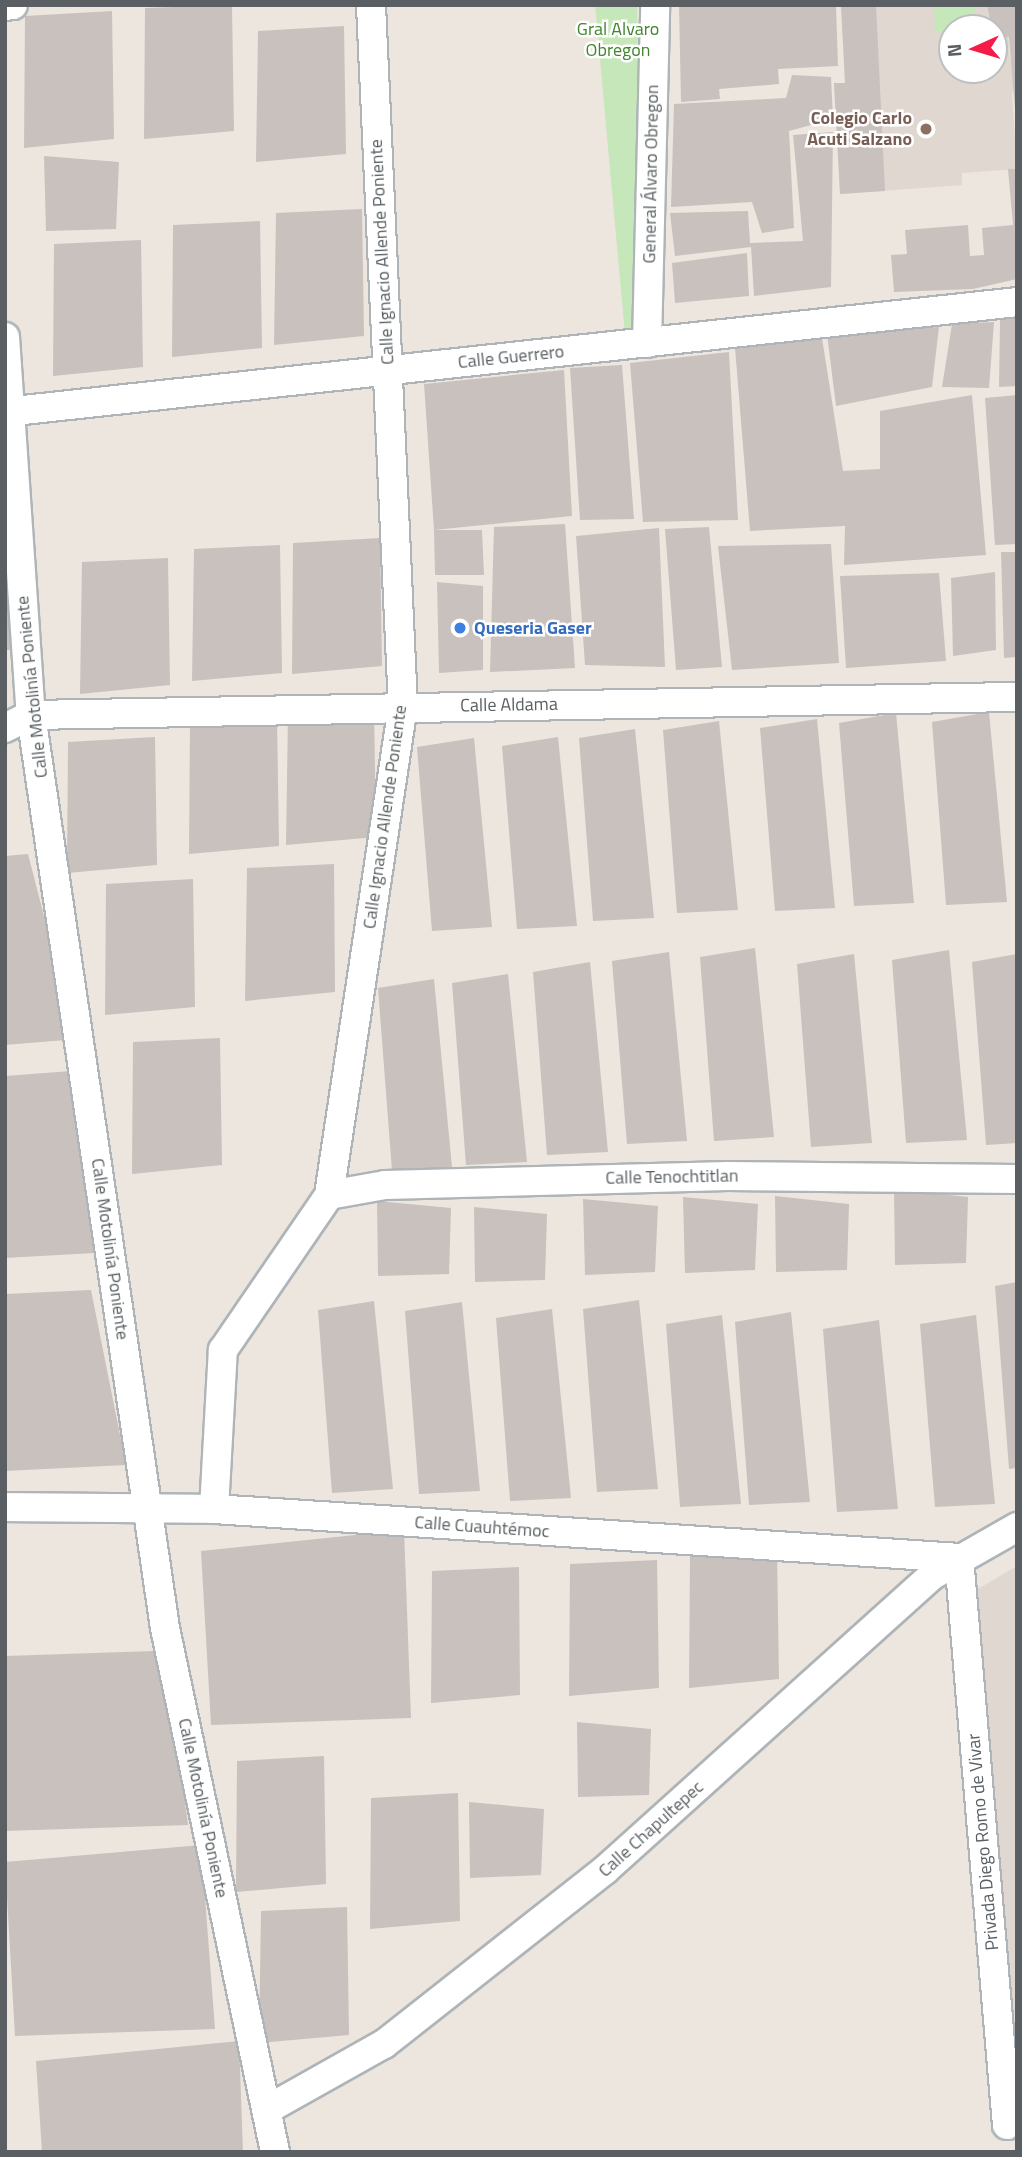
<!DOCTYPE html>
<html>
<head>
<meta charset="utf-8">
<style>
  body { margin:0 }
  #map { position:relative; width:1022px; height:2157px; overflow:hidden; background:#ede6df; font-family:"Titillium Web",sans-serif }
  div>[style] { position:absolute }
  [style*='--x'] { left:calc(var(--x)*1px); top:calc(var(--y)*1px); width:calc(var(--w)*1px); rotate:calc(var(--a)*1deg) }
  .education>* { inset:0; background:#dfd7d0 }
  .green>* { inset:0; background:#c6e7b9 }
  .building>* { inset:0; background:#c8c1bd }
  .roads { filter:drop-shadow(2px 0 #aeb4b7) drop-shadow(-2px 0 #aeb4b7) drop-shadow(0 2px #aeb4b7) drop-shadow(0 -2px #aeb4b7) }
  .minor>* { height:28px; margin:-14px; padding:0 14px; transform-origin:14px; border-radius:14px; background:#fff }
  .dots>* { width:19px; height:19px; translate:-50% -50%; box-sizing:border-box; border:4px solid #fff; border-radius:50% }
  span { translate:-50% -50%; white-space:nowrap; text-align:center; line-height:1.15; -webkit-text-stroke:5px #fff; paint-order:stroke }
  .park-label { font-size:18px; color:#41842e }
  .education-label { font-size:18px; color:#785e54; font-weight:700 }
  .right { translate:-100% -50%; text-align:right }
  .street-label { font-size:18px; color:#595f62 }
  .shop-label { font-size:18px; color:#366cbe; font-weight:700 }
  .left { translate:0 -50%; text-align:left }
  .frame { position:absolute; inset:0; border:7px solid #595f62; pointer-events:none }
  .north { position:absolute; left:938px; top:14px; width:70px; height:70px; box-sizing:border-box; background:#fff; border:2px solid #bdbfc0; border-radius:50%; rotate:266deg; font-size:19px; font-weight:700; line-height:28px; text-align:center; color:#595f62 }
  .north::after { content:''; display:block; margin:auto; width:24px; height:32px; background:#f51d48; clip-path:polygon(50% 0,100% 100%,50% 72%,0 100%) }
</style>
</head>
<body>
<div id="map">
  <div class="education">
    <div style="clip-path:polygon(evenodd,841px 5px,1006px 5px,1010px 59px,1017px 59px,1017px 91px,1012px 92px,1017px 169px,962px 173px,962px 185px,840px 194px,834px 83px,845px 83px,841px 5px,952px 28px,994px 28px,994px 70px,952px 70px,952px 28px)"></div>
    <div style="clip-path:polygon(1017px 1566px,1017px 2060px,964px 1597px)"></div>
  </div>
  <div class="green">
    <div style="clip-path:polygon(595px 5px,637px 5px,644px 332px,625px 334px)"></div>
    <div style="clip-path:polygon(934px 5px,975px 5px,977px 28px,935px 33px)"></div>
  </div>
  <div class="building">
    <div style="clip-path:polygon(232px 5px,234px 131px,144px 139px,145px 8px)"></div>
    <div style="clip-path:polygon(679px 5px,836px 5px,838px 66px,778px 69px,779px 84px,719px 89px,720px 99px,681px 102px)"></div>
    <div style="clip-path:polygon(841px 5px,876px 5px,885px 191px,840px 194px,834px 83px,845px 83px)"></div>
    <div style="clip-path:polygon(987px 5px,1017px 5px,1017px 134px,1009px 37px,994px 38px)"></div>
    <div style="clip-path:polygon(112px 11px,114px 139px,24px 148px,25px 16px)"></div>
    <div style="clip-path:polygon(344px 26px,346px 154px,256px 162px,258px 31px)"></div>
    <div style="clip-path:polygon(792px 75px,831px 77px,833px 119px,789px 131px,794px 228px,762px 233px,752px 202px,671px 207px,674px 104px,786px 98px)"></div>
    <div style="clip-path:polygon(833px 132px,831px 287px,754px 296px,751px 247px,675px 256px,670px 213px,748px 211px,750px 243px,803px 241px,793px 135px)"></div>
    <div style="clip-path:polygon(44px 156px,119px 162px,116px 229px,46px 231px)"></div>
    <div style="clip-path:polygon(1008px 169px,1017px 169px,1017px 279px,973px 289px,894px 292px,891px 255px,907px 254px,905px 230px,968px 225px,970px 256px,984px 255px,982px 228px,1013px 225px)"></div>
    <div style="clip-path:polygon(362px 209px,364px 336px,274px 345px,276px 213px)"></div>
    <div style="clip-path:polygon(260px 221px,262px 348px,172px 357px,173px 225px)"></div>
    <div style="clip-path:polygon(141px 240px,143px 367px,53px 376px,54px 244px)"></div>
    <div style="clip-path:polygon(747px 253px,749px 296px,675px 303px,672px 263px)"></div>
    <div style="clip-path:polygon(1017px 317px,1017px 386px,999px 387px,1000px 320px)"></div>
    <div style="clip-path:polygon(994px 322px,989px 388px,942px 387px,952px 324px)"></div>
    <div style="clip-path:polygon(939px 327px,932px 387px,836px 406px,827px 334px)"></div>
    <div style="clip-path:polygon(822px 338px,843px 471px,880px 469px,880px 411px,972px 395px,986px 555px,844px 565px,845px 526px,750px 531px,735px 348px)"></div>
    <div style="clip-path:polygon(729px 352px,738px 520px,643px 522px,630px 363px)"></div>
    <div style="clip-path:polygon(622px 365px,634px 519px,580px 520px,570px 368px)"></div>
    <div style="clip-path:polygon(564px 370px,572px 516px,434px 530px,424px 384px)"></div>
    <div style="clip-path:polygon(1017px 395px,1017px 544px,995px 545px,985px 398px)"></div>
    <div style="clip-path:polygon(565px 524px,575px 668px,490px 672px,494px 527px)"></div>
    <div style="clip-path:polygon(709px 527px,722px 667px,676px 670px,665px 529px)"></div>
    <div style="clip-path:polygon(659px 528px,665px 667px,585px 665px,576px 536px)"></div>
    <div style="clip-path:polygon(434px 530px,482px 530px,484px 575px,435px 575px)"></div>
    <div style="clip-path:polygon(380px 538px,382px 666px,292px 674px,293px 543px)"></div>
    <div style="clip-path:polygon(831px 544px,839px 663px,732px 670px,718px 546px)"></div>
    <div style="clip-path:polygon(280px 545px,282px 673px,192px 681px,194px 549px)"></div>
    <div style="clip-path:polygon(1001px 552px,1017px 552px,1017px 657px,1004px 658px)"></div>
    <div style="clip-path:polygon(168px 558px,170px 685px,80px 694px,82px 562px)"></div>
    <div style="clip-path:polygon(995px 572px,996px 650px,953px 656px,951px 578px)"></div>
    <div style="clip-path:polygon(5px 573px,12px 650px,5px 650px)"></div>
    <div style="clip-path:polygon(939px 573px,946px 661px,846px 668px,840px 576px)"></div>
    <div style="clip-path:polygon(437px 582px,483px 586px,483px 670px,439px 673px)"></div>
    <div style="clip-path:polygon(374px 709px,376px 837px,286px 845px,288px 713px)"></div>
    <div style="clip-path:polygon(989px 712px,1007px 902px,946px 905px,932px 722px)"></div>
    <div style="clip-path:polygon(896px 713px,914px 903px,854px 906px,839px 723px)"></div>
    <div style="clip-path:polygon(277px 718px,279px 846px,189px 854px,190px 723px)"></div>
    <div style="clip-path:polygon(817px 719px,835px 908px,775px 911px,760px 728px)"></div>
    <div style="clip-path:polygon(719px 721px,738px 910px,677px 913px,663px 730px)"></div>
    <div style="clip-path:polygon(635px 729px,654px 918px,593px 921px,579px 738px)"></div>
    <div style="clip-path:polygon(155px 737px,157px 865px,67px 873px,68px 742px)"></div>
    <div style="clip-path:polygon(558px 737px,577px 926px,517px 929px,502px 746px)"></div>
    <div style="clip-path:polygon(474px 738px,492px 927px,432px 931px,417px 747px)"></div>
    <div style="clip-path:polygon(28px 854px,54px 955px,66px 1040px,5px 1045px,5px 856px)"></div>
    <div style="clip-path:polygon(334px 864px,335px 992px,245px 1001px,247px 868px)"></div>
    <div style="clip-path:polygon(193px 879px,195px 1007px,105px 1015px,106px 884px)"></div>
    <div style="clip-path:polygon(755px 948px,774px 1137px,714px 1141px,700px 957px)"></div>
    <div style="clip-path:polygon(949px 950px,967px 1140px,906px 1143px,892px 960px)"></div>
    <div style="clip-path:polygon(669px 952px,687px 1141px,627px 1144px,612px 961px)"></div>
    <div style="clip-path:polygon(854px 954px,872px 1143px,811px 1147px,797px 964px)"></div>
    <div style="clip-path:polygon(1017px 954px,1017px 1143px,986px 1145px,972px 962px)"></div>
    <div style="clip-path:polygon(590px 962px,608px 1152px,547px 1155px,533px 972px)"></div>
    <div style="clip-path:polygon(508px 974px,527px 1162px,466px 1165px,452px 983px)"></div>
    <div style="clip-path:polygon(434px 979px,452px 1167px,392px 1171px,378px 988px)"></div>
    <div style="clip-path:polygon(220px 1038px,222px 1165px,132px 1174px,133px 1042px)"></div>
    <div style="clip-path:polygon(71px 1071px,90px 1168px,94px 1253px,5px 1258px,5px 1076px)"></div>
    <div style="clip-path:polygon(894px 1189px,968px 1197px,966px 1263px,895px 1265px)"></div>
    <div style="clip-path:polygon(775px 1196px,849px 1204px,847px 1270px,776px 1272px)"></div>
    <div style="clip-path:polygon(683px 1197px,758px 1204px,755px 1270px,685px 1273px)"></div>
    <div style="clip-path:polygon(583px 1199px,658px 1206px,655px 1272px,585px 1275px)"></div>
    <div style="clip-path:polygon(377px 1201px,451px 1208px,449px 1274px,378px 1276px)"></div>
    <div style="clip-path:polygon(474px 1207px,547px 1214px,545px 1280px,475px 1282px)"></div>
    <div style="clip-path:polygon(1017px 1282px,1017px 1468px,1009px 1469px,995px 1286px)"></div>
    <div style="clip-path:polygon(91px 1290px,126px 1465px,5px 1471px,5px 1294px)"></div>
    <div style="clip-path:polygon(639px 1300px,658px 1489px,597px 1492px,583px 1309px)"></div>
    <div style="clip-path:polygon(374px 1301px,393px 1489px,332px 1493px,318px 1310px)"></div>
    <div style="clip-path:polygon(462px 1302px,480px 1491px,419px 1494px,405px 1311px)"></div>
    <div style="clip-path:polygon(552px 1309px,571px 1498px,510px 1501px,496px 1318px)"></div>
    <div style="clip-path:polygon(791px 1312px,810px 1502px,749px 1505px,735px 1322px)"></div>
    <div style="clip-path:polygon(722px 1315px,741px 1504px,680px 1507px,666px 1324px)"></div>
    <div style="clip-path:polygon(976px 1315px,995px 1504px,935px 1507px,920px 1324px)"></div>
    <div style="clip-path:polygon(879px 1320px,898px 1509px,837px 1512px,823px 1329px)"></div>
    <div style="clip-path:polygon(404px 1530px,411px 1718px,211px 1725px,201px 1551px)"></div>
    <div style="clip-path:polygon(777px 1552px,779px 1679px,689px 1688px,690px 1556px)"></div>
    <div style="clip-path:polygon(657px 1560px,659px 1688px,569px 1696px,570px 1564px)"></div>
    <div style="clip-path:polygon(519px 1567px,520px 1695px,431px 1703px,432px 1571px)"></div>
    <div style="clip-path:polygon(154px 1651px,177px 1741px,188px 1825px,5px 1831px,5px 1656px)"></div>
    <div style="clip-path:polygon(577px 1722px,651px 1729px,649px 1795px,578px 1797px)"></div>
    <div style="clip-path:polygon(324px 1756px,326px 1884px,236px 1892px,237px 1761px)"></div>
    <div style="clip-path:polygon(458px 1793px,460px 1921px,370px 1929px,371px 1798px)"></div>
    <div style="clip-path:polygon(469px 1802px,544px 1809px,541px 1875px,470px 1878px)"></div>
    <div style="clip-path:polygon(201px 1845px,215px 2029px,15px 2036px,5px 1862px)"></div>
    <div style="clip-path:polygon(347px 1907px,349px 2035px,259px 2043px,261px 1911px)"></div>
    <div style="clip-path:polygon(239px 2041px,243px 2152px,42px 2152px,36px 2061px)"></div>
  </div>
  <div class="roads">
    <div class="minor">
      <div style="--x:5;--y:6;--w:8;--a:-7"></div>
      <div style="--x:5;--y:337;--w:379;--a:86.1"></div>
      <div style="--x:31;--y:715;--w:923;--a:81.65"></div>
      <div style="--x:165;--y:1628;--w:535;--a:78.14"></div>
      <div style="--x:647;--y:343;--w:338;--a:-88.6"></div>
      <div style="--x:5;--y:412;--w:1018;--a:-6.2"></div>
      <div style="--x:5;--y:728;--w:29;--a:-27"></div>
      <div style="--x:31;--y:715;--w:986;--a:-1.05"></div>
      <div style="--x:329;--y:1195;--w:57;--a:-10.1"></div>
      <div style="--x:385;--y:1185;--w:343;--a:-1.5"></div>
      <div style="--x:728;--y:1176;--w:289;--a:0.6"></div>
      <div style="--x:5;--y:1507;--w:209;--a:0.5"></div>
      <div style="--x:214;--y:1509;--w:747;--a:3.76"></div>
      <div style="--x:959;--y:1558;--w:569;--a:85.16"></div>
      <div style="--x:214;--y:1509;--w:159;--a:-86.8"></div>
      <div style="--x:223;--y:1350;--w:188;--a:-55.6"></div>
      <div style="--x:329;--y:1195;--w:494;--a:-81.4"></div>
      <div style="--x:403;--y:707;--w:703;--a:-92.61"></div>
      <div style="--x:268;--y:2109;--w:133;--a:-29.3"></div>
      <div style="--x:384;--y:2044;--w:281;--a:-38.2"></div>
      <div style="--x:605;--y:1870;--w:441;--a:-42"></div>
      <div style="--x:933;--y:1575;--w:97;--a:-29.7"></div>
    </div>
  </div>
  <div class="dots">
    <div style="left:926px;top:129px;background:#8d6e63"></div>
    <div style="left:460px;top:628px;background:#3f7fe0"></div>
  </div>
  <div class="park-label">
    <span style="left:618px;top:40px">Gral Alvaro<br>Obregon</span>
  </div>
  <div class="education-label">
    <span class="right" style="left:912px;top:129px">Colegio Carlo<br>Acuti Salzano</span>
  </div>
  <div class="street-label">
    <span style="left:651px;top:174px;rotate:-89deg">General Álvaro Obregon</span>
    <span style="left:382px;top:252px;rotate:-93deg">Calle Ignacio Allende Poniente</span>
    <span style="left:511px;top:357px;rotate:-6deg">Calle Guerrero</span>
    <span style="left:32px;top:687px;rotate:-96deg">Calle Motolinía Poniente</span>
    <span style="left:509px;top:705px;rotate:-1deg">Calle Aldama</span>
    <span style="left:385px;top:817px;rotate:-82deg">Calle Ignacio Allende Poniente</span>
    <span style="left:672px;top:1177px;rotate:-1deg">Calle Tenochtitlan</span>
    <span style="left:110px;top:1249px;rotate:82deg">Calle Motolinía Poniente</span>
    <span style="left:482px;top:1527px;rotate:4deg">Calle Cuauhtémoc</span>
    <span style="left:203px;top:1808px;rotate:78deg">Calle Motolinía Poniente</span>
    <span style="left:651px;top:1829px;rotate:-42deg">Calle Chapultepec</span>
    <span style="left:983px;top:1842px;rotate:-95deg">Privada Diego Romo de Vivar</span>
  </div>
  <div class="shop-label">
    <span class="left" style="left:474px;top:628px">Queseria Gaser</span>
  </div>
  <div class="frame"></div>
  <div class="north">N</div>
</div>
</body>
</html>
